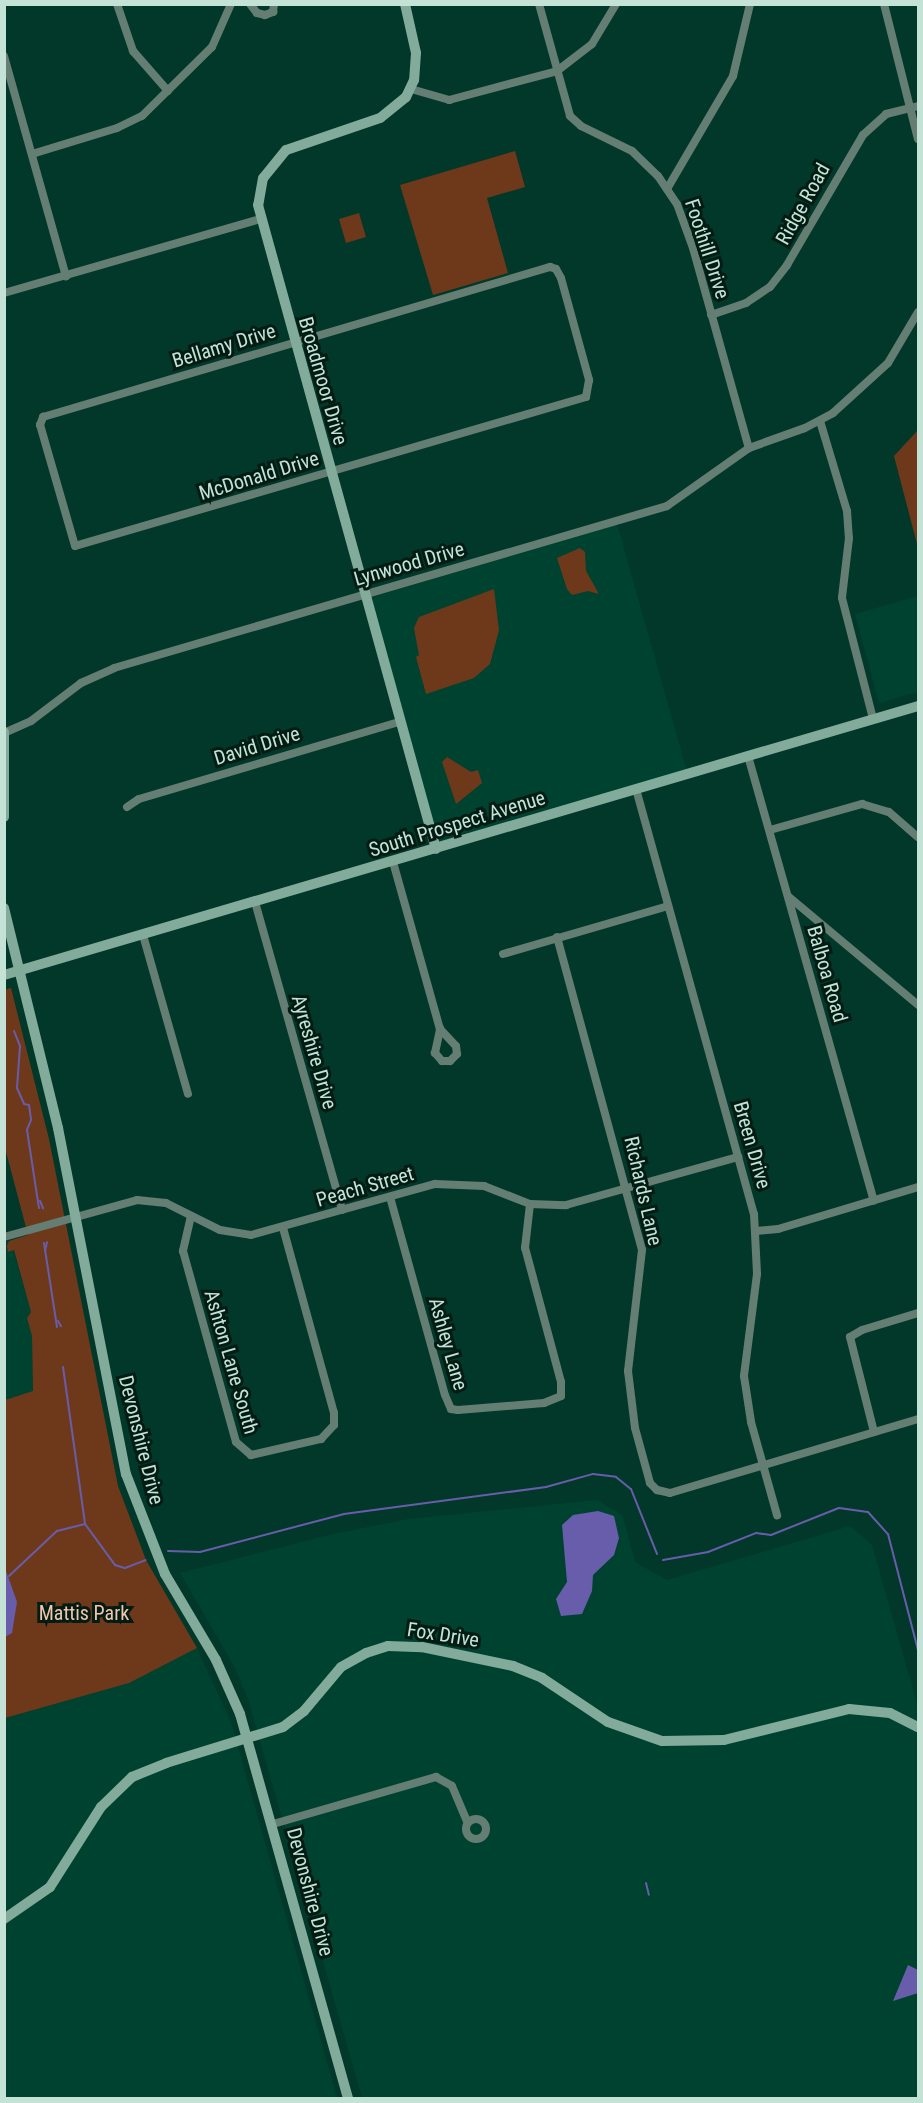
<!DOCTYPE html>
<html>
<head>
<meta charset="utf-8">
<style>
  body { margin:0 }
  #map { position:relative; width:923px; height:2103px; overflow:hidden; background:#023829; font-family:"Roboto Condensed",sans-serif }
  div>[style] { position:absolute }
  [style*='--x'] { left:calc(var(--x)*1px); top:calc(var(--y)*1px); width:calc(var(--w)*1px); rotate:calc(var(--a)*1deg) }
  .built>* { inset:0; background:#004230 }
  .green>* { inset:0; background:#6e391b }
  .water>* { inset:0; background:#685daa }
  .stream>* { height:2px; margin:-1px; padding:0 1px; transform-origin:1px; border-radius:1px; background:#685daa }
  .street>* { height:8px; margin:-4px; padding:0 4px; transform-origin:4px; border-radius:4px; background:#657e74 }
  .street>.ring { margin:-4px; padding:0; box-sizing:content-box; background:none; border:8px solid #657e74; border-radius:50% }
  .secondary>* { height:10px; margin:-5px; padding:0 5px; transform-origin:5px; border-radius:5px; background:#82ab9b }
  span { translate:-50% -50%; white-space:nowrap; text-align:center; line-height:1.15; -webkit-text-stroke:6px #021c14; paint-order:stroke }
  .street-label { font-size:20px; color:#c4e3d6 }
  .park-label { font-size:20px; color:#f1c5ae }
  .frame { position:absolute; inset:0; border:6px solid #c4e3d6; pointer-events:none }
</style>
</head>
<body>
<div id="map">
  <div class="built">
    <div style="clip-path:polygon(617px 524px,688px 775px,438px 845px,370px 598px)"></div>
    <div style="clip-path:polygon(918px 596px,918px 692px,879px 703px,855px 614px)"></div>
    <div style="clip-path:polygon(28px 1236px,13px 1250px,31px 1312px,27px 1318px,32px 1336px,33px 1391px,5px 1400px,5px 1243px)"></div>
    <div style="clip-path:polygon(597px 1500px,623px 1516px,635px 1562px,667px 1580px,850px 1526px,872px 1545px,918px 1707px,918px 2098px,362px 2098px,248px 1699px,234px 1666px,180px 1573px,333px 1534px,408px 1519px)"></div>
    <div style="clip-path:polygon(197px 1648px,231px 1722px,337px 2098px,5px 2098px,5px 1718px,129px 1683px)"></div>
  </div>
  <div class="green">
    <div style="clip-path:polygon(515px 151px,525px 187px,487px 198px,508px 273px,433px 295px,400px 185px)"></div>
    <div style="clip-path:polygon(359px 213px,366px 237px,346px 243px,339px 219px)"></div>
    <div style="clip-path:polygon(918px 430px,918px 543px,917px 544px,894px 456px)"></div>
    <div style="clip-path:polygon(580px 548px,585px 552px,586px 571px,599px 594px,588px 591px,572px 595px,567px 589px,557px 558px)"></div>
    <div style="clip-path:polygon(494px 589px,499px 630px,490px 664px,474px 678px,426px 694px,416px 657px,419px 655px,414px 628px,419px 617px)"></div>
    <div style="clip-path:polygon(447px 757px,471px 772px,478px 770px,482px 783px,456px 804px,442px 762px)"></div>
    <div style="clip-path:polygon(11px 988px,49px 1139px,118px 1486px,146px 1560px,197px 1648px,129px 1683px,5px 1718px,5px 1400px,33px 1391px,32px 1336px,27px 1318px,31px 1312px,14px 1250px,8px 1252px,7px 1246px,9px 1241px,28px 1235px,5px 1148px,4px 990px)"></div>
  </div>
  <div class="water">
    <div style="clip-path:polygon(598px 1511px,614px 1516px,619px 1538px,614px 1555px,593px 1575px,592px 1591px,582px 1614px,561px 1616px,556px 1599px,567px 1582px,562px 1525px,573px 1515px)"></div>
    <div style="clip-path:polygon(5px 1568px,17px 1602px,12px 1633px,5px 1637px)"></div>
    <div style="clip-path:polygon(908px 1965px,918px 1970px,918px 1993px,893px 2001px)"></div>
  </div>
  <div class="stream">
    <div style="--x:14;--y:1031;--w:16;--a:68"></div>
    <div style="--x:20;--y:1046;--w:42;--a:94.1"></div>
    <div style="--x:17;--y:1088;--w:17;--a:66"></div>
    <div style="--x:24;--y:1104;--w:5;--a:11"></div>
    <div style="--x:29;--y:1105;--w:15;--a:82"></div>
    <div style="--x:31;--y:1120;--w:11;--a:112"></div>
    <div style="--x:27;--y:1130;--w:79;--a:81.3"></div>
    <div style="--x:40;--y:1201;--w:8;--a:67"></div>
    <div style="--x:44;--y:1243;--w:85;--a:81.2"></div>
    <div style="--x:45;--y:1251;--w:9;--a:-77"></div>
    <div style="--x:58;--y:1321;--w:6;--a:59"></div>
    <div style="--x:63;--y:1367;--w:159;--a:82"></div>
    <div style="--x:85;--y:1524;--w:51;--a:53.8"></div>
    <div style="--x:115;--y:1565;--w:10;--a:17"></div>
    <div style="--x:125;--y:1568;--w:22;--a:-21"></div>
    <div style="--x:168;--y:1551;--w:32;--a:2"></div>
    <div style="--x:200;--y:1552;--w:149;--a:-14.8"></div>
    <div style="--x:344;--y:1514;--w:204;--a:-7.6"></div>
    <div style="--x:546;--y:1487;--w:49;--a:-15.5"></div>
    <div style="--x:593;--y:1474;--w:23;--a:7"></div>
    <div style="--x:616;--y:1477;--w:19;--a:39"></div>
    <div style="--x:631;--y:1489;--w:70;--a:68.2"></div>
    <div style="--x:663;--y:1560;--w:46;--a:-10.1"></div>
    <div style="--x:708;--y:1552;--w:52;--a:-21.6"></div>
    <div style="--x:756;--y:1533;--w:15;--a:8"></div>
    <div style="--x:771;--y:1535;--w:73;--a:-21.7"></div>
    <div style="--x:839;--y:1508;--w:29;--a:8"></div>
    <div style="--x:868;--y:1512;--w:30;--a:48"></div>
    <div style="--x:888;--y:1534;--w:120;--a:75.5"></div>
    <div style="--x:9;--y:1576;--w:66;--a:-43.2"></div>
    <div style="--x:57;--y:1531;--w:29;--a:-14"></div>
    <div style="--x:646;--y:1883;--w:12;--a:76"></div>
  </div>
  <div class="street">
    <div style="--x:117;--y:4;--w:50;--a:71.2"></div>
    <div style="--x:133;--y:51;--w:53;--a:48.8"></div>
    <div style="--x:250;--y:4;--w:11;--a:52"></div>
    <div style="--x:257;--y:13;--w:8;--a:14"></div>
    <div style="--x:265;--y:15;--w:9;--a:-21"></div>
    <div style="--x:273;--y:12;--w:8;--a:-83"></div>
    <div style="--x:539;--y:4;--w:116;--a:74.5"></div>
    <div style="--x:570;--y:116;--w:15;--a:42"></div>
    <div style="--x:581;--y:126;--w:57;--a:26.1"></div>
    <div style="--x:632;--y:151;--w:36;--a:44"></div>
    <div style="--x:658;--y:176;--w:34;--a:56"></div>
    <div style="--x:677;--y:204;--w:47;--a:70"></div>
    <div style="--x:693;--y:248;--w:208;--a:74.4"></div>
    <div style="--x:884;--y:4;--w:139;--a:75.9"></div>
    <div style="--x:4;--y:56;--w:229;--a:74.3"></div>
    <div style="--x:411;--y:89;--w:40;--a:16"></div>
    <div style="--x:449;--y:100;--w:112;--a:-15"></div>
    <div style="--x:557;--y:71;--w:44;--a:-37.6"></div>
    <div style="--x:592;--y:44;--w:47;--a:-59"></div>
    <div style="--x:32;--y:154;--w:89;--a:-17"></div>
    <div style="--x:117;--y:128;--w:28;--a:-26"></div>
    <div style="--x:142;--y:116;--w:98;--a:-44.6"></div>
    <div style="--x:212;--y:47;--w:47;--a:-66.2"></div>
    <div style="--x:667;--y:189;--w:131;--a:-59.7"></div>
    <div style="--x:733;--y:76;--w:74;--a:-76.7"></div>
    <div style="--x:550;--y:267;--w:6;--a:18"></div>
    <div style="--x:556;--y:269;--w:10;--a:61"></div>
    <div style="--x:561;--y:278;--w:106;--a:74.6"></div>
    <div style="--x:589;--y:380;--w:17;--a:100"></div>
    <div style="--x:586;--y:397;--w:532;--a:163.74"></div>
    <div style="--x:75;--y:546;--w:126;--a:-106.1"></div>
    <div style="--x:40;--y:425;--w:9;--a:-69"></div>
    <div style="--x:43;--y:417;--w:529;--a:-16.48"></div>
    <div style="--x:4;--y:293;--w:266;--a:-16.1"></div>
    <div style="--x:711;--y:315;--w:37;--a:-19"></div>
    <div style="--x:746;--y:303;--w:29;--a:-34"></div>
    <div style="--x:770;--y:287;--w:28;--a:-52"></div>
    <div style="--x:787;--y:265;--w:151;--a:-59.7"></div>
    <div style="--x:863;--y:135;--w:31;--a:-42"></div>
    <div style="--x:886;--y:114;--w:33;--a:-14"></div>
    <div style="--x:820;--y:421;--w:94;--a:73.3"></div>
    <div style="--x:847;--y:511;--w:27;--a:86"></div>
    <div style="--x:849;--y:538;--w:60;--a:96.7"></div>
    <div style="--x:842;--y:598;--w:125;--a:75.6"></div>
    <div style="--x:4;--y:733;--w:30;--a:-24"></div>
    <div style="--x:31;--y:721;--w:63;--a:-37.2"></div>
    <div style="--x:81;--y:683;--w:36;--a:-24"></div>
    <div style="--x:114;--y:668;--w:576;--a:-16.33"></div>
    <div style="--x:667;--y:506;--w:100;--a:-35.3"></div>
    <div style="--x:749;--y:448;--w:59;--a:-19.7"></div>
    <div style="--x:805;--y:428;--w:32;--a:-28"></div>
    <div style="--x:833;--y:413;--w:74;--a:-42.3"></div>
    <div style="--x:888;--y:363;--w:59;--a:-59.5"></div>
    <div style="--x:748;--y:756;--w:462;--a:74.2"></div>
    <div style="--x:636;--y:789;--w:441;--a:74.5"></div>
    <div style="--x:754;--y:1214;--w:60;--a:87.1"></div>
    <div style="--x:757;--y:1274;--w:103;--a:97.3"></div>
    <div style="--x:744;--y:1376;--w:47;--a:81.3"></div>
    <div style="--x:751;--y:1422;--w:97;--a:74.4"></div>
    <div style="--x:127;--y:807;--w:14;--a:-34"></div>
    <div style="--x:139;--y:799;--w:271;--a:-16.5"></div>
    <div style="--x:770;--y:830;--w:96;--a:-15.8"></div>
    <div style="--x:862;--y:804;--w:28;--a:17"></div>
    <div style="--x:889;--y:812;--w:38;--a:41"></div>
    <div style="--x:393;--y:862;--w:173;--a:74.3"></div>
    <div style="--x:789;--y:897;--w:168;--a:39.9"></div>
    <div style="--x:255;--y:902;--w:320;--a:74.2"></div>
    <div style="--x:143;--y:935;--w:165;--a:74.2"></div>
    <div style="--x:557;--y:937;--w:324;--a:74.8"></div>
    <div style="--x:642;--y:1250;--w:122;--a:96.6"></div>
    <div style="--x:628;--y:1371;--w:57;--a:83"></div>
    <div style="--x:635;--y:1428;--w:57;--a:74.7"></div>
    <div style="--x:650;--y:1483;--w:10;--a:45"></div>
    <div style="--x:657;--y:1490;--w:13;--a:13"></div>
    <div style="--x:670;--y:1493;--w:259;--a:-16.6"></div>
    <div style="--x:503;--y:954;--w:172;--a:-16.2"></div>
    <div style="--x:440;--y:1029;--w:23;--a:47"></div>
    <div style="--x:456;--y:1046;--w:8;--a:83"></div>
    <div style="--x:457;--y:1054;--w:10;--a:135"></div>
    <div style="--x:450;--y:1061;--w:8;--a:180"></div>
    <div style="--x:442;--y:1061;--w:11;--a:-131"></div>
    <div style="--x:435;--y:1053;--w:25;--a:-78"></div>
    <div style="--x:390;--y:1197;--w:205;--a:74.5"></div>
    <div style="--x:445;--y:1395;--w:15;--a:67"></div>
    <div style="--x:451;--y:1409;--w:7;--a:8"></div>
    <div style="--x:458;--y:1410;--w:86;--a:-4.7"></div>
    <div style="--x:544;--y:1403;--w:18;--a:-22"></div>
    <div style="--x:561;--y:1396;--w:14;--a:-90"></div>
    <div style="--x:561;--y:1382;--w:139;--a:-105"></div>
    <div style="--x:525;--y:1248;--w:44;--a:-83.5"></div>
    <div style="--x:191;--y:1216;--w:36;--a:103"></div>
    <div style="--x:183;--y:1251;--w:198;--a:74.5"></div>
    <div style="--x:236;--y:1442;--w:20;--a:41"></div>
    <div style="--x:251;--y:1455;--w:72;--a:-12.9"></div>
    <div style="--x:321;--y:1439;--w:19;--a:-47"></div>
    <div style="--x:334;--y:1425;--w:12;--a:-90"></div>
    <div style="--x:334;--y:1413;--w:192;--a:-105.4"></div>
    <div style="--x:756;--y:1231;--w:22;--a:-5"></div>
    <div style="--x:778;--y:1229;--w:146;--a:-16.7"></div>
    <div style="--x:4;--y:1237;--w:138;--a:-15.5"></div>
    <div style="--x:137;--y:1200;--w:29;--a:6"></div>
    <div style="--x:166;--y:1203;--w:60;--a:26.6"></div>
    <div style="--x:220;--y:1230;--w:31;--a:9"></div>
    <div style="--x:251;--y:1235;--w:191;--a:-15.5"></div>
    <div style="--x:435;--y:1184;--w:49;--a:2.3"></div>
    <div style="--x:484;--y:1186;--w:49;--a:21.4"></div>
    <div style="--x:530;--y:1204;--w:36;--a:2"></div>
    <div style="--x:566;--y:1205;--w:179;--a:-15.6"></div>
    <div style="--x:874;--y:1432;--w:98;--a:-104.2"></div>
    <div style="--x:850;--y:1337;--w:14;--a:-30"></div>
    <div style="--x:862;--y:1330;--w:59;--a:-16.9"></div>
    <div class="ring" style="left:466px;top:1819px;width:12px;height:12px"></div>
    <div style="--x:273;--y:1824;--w:170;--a:-16.1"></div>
    <div style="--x:436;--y:1777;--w:18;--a:29"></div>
    <div style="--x:452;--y:1786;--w:39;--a:67"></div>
  </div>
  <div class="secondary">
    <div style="--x:405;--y:4;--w:50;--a:77.3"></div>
    <div style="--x:416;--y:53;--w:27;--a:94"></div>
    <div style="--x:414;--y:80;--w:19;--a:115"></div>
    <div style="--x:406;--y:97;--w:33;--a:141"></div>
    <div style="--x:380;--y:118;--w:99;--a:161.2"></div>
    <div style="--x:286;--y:150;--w:36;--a:129"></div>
    <div style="--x:263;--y:178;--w:27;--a:100"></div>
    <div style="--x:258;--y:205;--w:668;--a:74.55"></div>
    <div style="--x:4;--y:732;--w:85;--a:90"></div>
    <div style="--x:4;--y:908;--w:227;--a:76.2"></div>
    <div style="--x:58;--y:1128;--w:353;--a:78.9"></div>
    <div style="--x:126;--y:1474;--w:107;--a:68.7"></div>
    <div style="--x:165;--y:1574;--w:100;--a:59.3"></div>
    <div style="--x:216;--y:1660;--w:59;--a:66"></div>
    <div style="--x:240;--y:1714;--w:399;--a:74.3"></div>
    <div style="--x:4;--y:975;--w:953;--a:-16.4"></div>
    <div style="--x:4;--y:1919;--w:56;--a:-34.8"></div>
    <div style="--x:50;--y:1887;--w:95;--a:-57.5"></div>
    <div style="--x:101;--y:1807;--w:43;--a:-44.1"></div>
    <div style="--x:132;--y:1777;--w:37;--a:-22"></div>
    <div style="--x:166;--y:1763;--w:122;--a:-17.1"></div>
    <div style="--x:283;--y:1727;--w:26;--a:-37"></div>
    <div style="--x:304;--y:1711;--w:57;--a:-49.9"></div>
    <div style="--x:341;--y:1667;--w:29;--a:-29"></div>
    <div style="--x:366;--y:1653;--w:23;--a:-18"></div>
    <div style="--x:388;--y:1646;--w:34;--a:2"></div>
    <div style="--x:422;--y:1647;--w:93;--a:11.8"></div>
    <div style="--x:513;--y:1666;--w:31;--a:22"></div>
    <div style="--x:542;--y:1678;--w:79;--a:33.7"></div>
    <div style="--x:608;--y:1722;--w:57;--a:19.4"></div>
    <div style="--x:662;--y:1741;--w:62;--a:-0.9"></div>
    <div style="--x:724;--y:1740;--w:129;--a:-13.9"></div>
    <div style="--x:849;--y:1709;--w:41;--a:5.6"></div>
    <div style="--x:890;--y:1713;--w:31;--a:27"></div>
  </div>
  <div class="street-label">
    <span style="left:803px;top:204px;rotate:-61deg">Ridge Road</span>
    <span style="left:707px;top:249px;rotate:72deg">Foothill Drive</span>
    <span style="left:224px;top:346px;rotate:-17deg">Bellamy Drive</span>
    <span style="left:323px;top:381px;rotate:74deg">Broadmoor Drive</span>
    <span style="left:259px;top:476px;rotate:-17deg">McDonald Drive</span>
    <span style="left:409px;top:564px;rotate:-16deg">Lynwood Drive</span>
    <span style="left:257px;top:746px;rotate:-17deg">David Drive</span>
    <span style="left:457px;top:824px;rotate:-17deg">South Prospect Avenue</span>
    <span style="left:827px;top:974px;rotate:74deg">Balboa Road</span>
    <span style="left:314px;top:1052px;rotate:74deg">Ayreshire Drive</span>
    <span style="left:752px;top:1145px;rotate:74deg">Breen Drive</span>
    <span style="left:365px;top:1187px;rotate:-16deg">Peach Street</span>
    <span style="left:643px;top:1191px;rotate:77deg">Richards Lane</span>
    <span style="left:448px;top:1344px;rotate:74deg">Ashley Lane</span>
    <span style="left:231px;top:1362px;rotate:74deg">Ashton Lane South</span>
    <span style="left:141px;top:1440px;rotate:76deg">Devonshire Drive</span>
    <span style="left:443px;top:1635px;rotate:9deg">Fox Drive</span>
    <span style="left:310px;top:1892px;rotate:75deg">Devonshire Drive</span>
  </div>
  <div class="park-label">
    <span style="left:84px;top:1613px">Mattis Park</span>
  </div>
  <div class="frame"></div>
</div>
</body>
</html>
